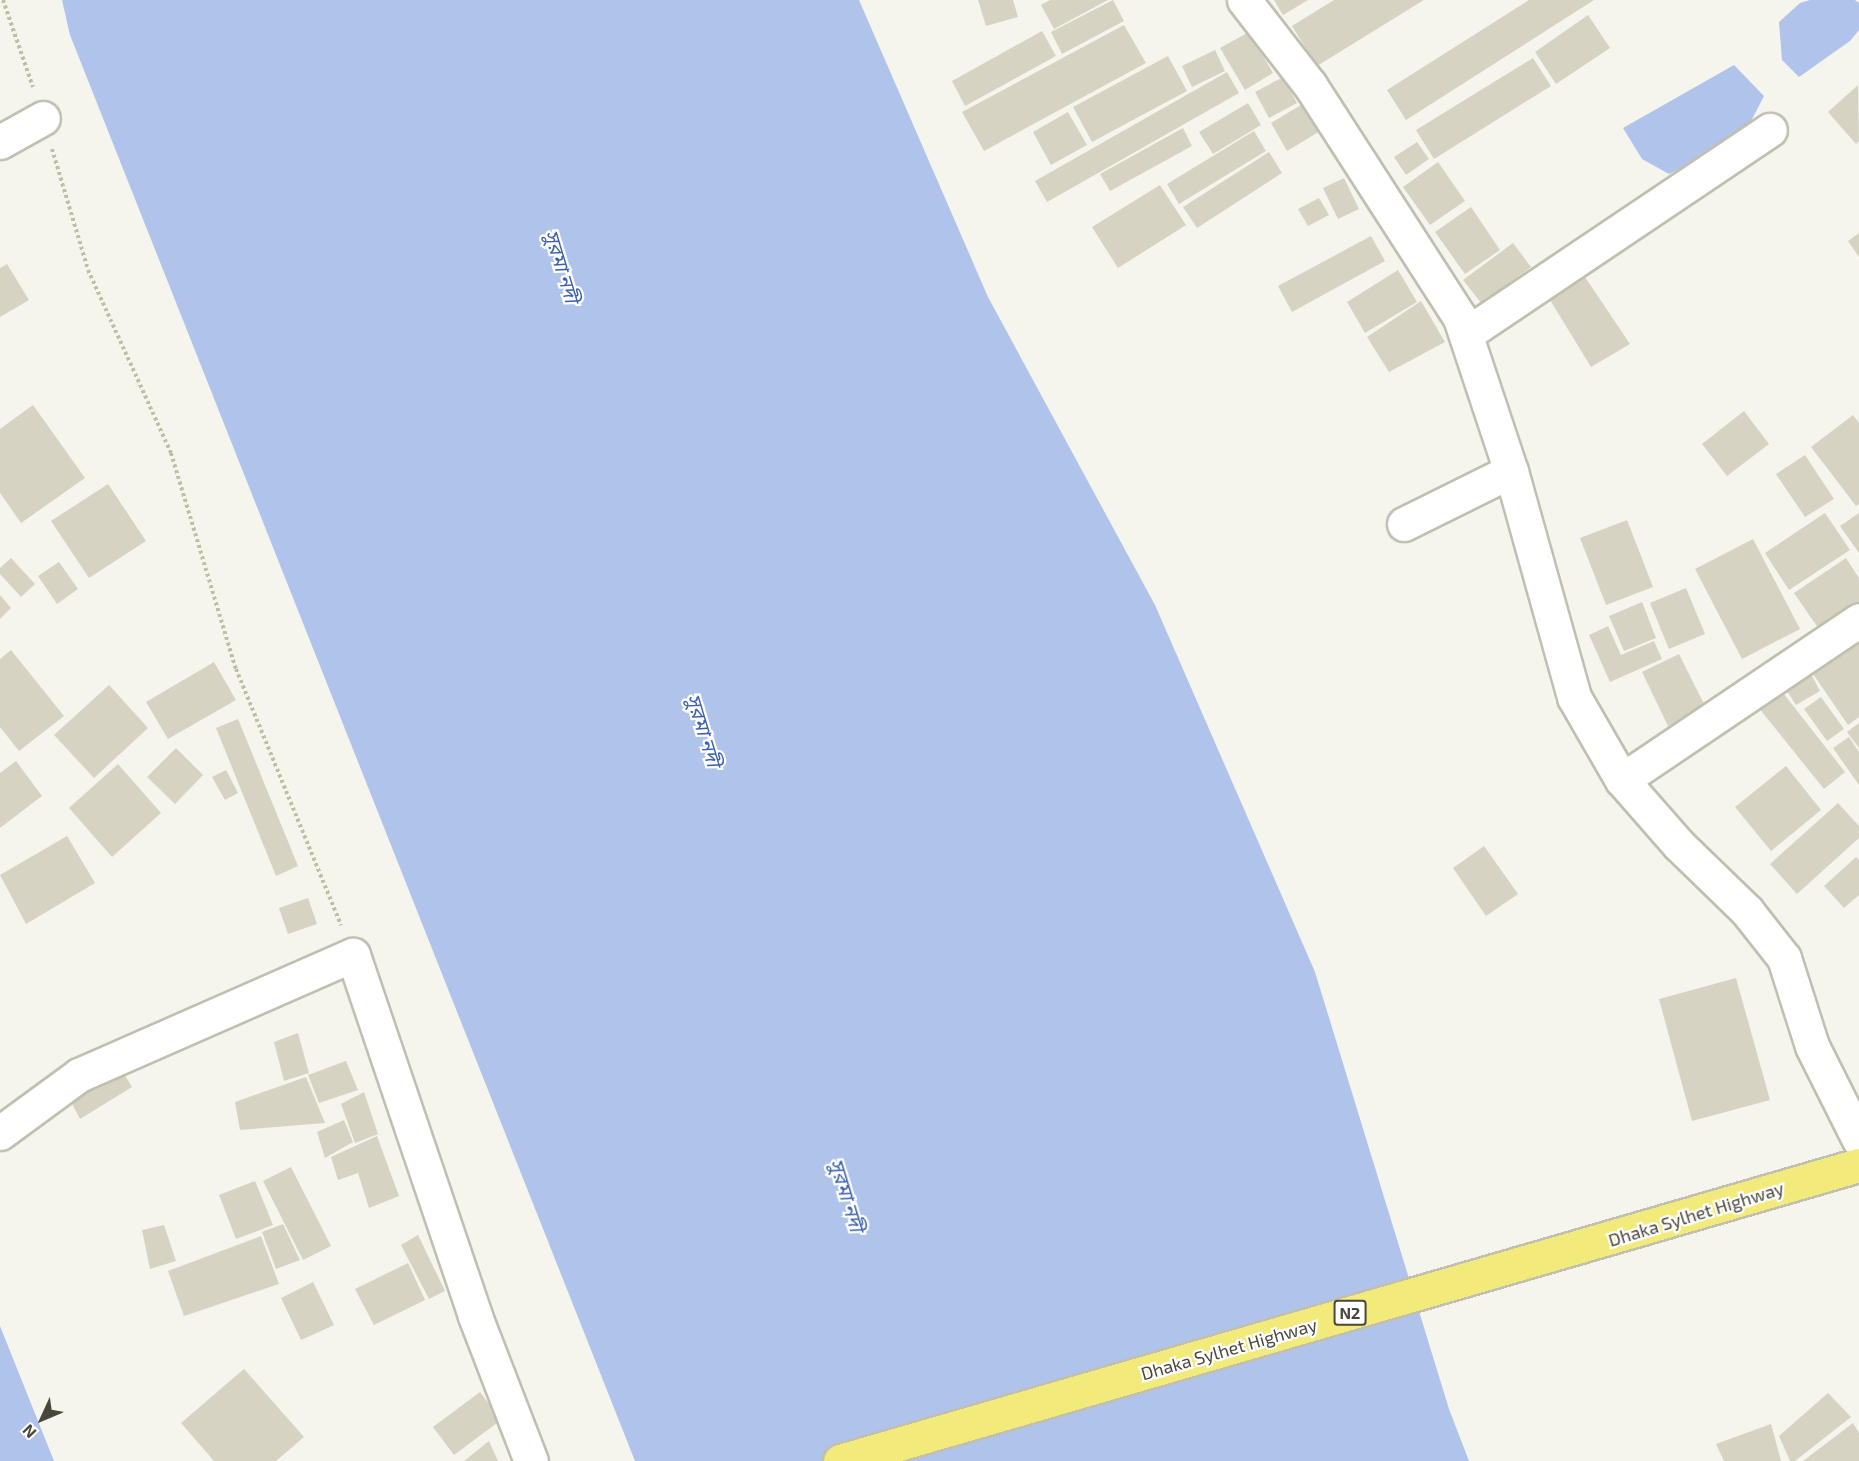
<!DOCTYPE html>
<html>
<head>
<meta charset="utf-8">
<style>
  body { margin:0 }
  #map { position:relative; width:1859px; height:1461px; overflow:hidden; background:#f5f5ed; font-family:"Exo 2","Noto Sans Bengali",sans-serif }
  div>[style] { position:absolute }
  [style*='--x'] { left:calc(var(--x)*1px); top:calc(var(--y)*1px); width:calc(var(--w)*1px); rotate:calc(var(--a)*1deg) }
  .water>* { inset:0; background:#b0c3eb }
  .building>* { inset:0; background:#d6d3c3 }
  .path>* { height:4px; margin-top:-2px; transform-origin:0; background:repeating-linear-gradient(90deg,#c1bea2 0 3px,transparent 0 6px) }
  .roads { filter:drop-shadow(2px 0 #c0bfb0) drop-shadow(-2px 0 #c0bfb0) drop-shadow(0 2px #c0bfb0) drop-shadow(0 -2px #c0bfb0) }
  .minor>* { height:33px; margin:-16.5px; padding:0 16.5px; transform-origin:16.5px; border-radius:16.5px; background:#fff }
  .highway>* { height:33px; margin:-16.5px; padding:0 16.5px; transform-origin:16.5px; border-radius:16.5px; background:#f2ea7b }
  span { translate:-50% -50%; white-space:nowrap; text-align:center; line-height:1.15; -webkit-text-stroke:4.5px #fff; paint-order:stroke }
  .shield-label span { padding:2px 4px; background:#fff; border:2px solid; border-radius:4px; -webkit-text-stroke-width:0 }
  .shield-label { font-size:16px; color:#49473b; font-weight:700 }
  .street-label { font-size:18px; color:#49473b }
  .water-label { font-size:20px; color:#3c5fad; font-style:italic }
  .north { position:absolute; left:12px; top:1389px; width:60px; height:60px; -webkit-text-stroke:4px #fff; paint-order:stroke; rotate:226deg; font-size:16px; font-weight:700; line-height:24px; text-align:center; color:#49473b }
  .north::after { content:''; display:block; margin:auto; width:21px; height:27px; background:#49473b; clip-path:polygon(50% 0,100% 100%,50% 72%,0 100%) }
</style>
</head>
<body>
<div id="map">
  <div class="water">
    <div style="clip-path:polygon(62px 0,859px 0,988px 297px,1155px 605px,1315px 972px,1449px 1409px,1469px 1461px,635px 1461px,70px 35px)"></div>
    <div style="clip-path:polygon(1810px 0,1855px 0,1859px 3px,1859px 30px,1850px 41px,1799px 77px,1782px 60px,1779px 22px,1800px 3px)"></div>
    <div style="clip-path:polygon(1734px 65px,1764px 96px,1748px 127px,1709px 155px,1669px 174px,1642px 159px,1623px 128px)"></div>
    <div style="clip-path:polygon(0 1326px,54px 1461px,0 1461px)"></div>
  </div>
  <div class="building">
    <div style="clip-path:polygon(978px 0,1013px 0,1018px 17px,986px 26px)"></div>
    <div style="clip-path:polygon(1050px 0,1108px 0,1054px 29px,1041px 5px)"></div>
    <div style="clip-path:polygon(1113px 0,1124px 21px,1062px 54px,1051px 32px)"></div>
    <div style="clip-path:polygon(1274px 0,1308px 0,1283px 15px)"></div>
    <div style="clip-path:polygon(1334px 0,1424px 0,1317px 66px,1292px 26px)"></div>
    <div style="clip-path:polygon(1529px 0,1594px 0,1406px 120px,1387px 90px)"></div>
    <div style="clip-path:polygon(1588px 15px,1610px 48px,1556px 84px,1535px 52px)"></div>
    <div style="clip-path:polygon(1124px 25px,1146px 63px,984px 151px,962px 112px)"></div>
    <div style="clip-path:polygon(1042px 31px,1056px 56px,965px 106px,952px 81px)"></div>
    <div style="clip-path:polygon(1249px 32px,1273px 73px,1245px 90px,1220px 48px)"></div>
    <div style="clip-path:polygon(1215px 50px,1225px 71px,1192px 87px,1182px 66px)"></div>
    <div style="clip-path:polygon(1168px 56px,1187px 91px,1092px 142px,1073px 107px)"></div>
    <div style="clip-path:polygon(1533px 58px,1551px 86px,1434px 159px,1416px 130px)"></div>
    <div style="clip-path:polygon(1227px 72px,1239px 93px,1047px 202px,1035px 181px)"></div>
    <div style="clip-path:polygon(1283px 77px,1297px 103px,1269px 118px,1255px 92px)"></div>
    <div style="clip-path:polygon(1858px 85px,1859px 141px,1856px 144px,1828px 112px)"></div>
    <div style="clip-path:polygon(1306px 102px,1322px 130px,1287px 151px,1271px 123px)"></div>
    <div style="clip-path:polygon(1248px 103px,1261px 125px,1213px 154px,1199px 132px)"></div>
    <div style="clip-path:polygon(1068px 112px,1087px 145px,1051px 165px,1033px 132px)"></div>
    <div style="clip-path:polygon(1183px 128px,1192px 146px,1110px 191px,1100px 174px)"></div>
    <div style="clip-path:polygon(1254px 131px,1266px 151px,1179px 204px,1167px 184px)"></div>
    <div style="clip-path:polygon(1417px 142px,1429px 159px,1406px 175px,1394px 157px)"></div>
    <div style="clip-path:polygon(1269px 152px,1282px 173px,1197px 228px,1183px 207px)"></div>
    <div style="clip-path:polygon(1438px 162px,1465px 201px,1430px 225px,1403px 187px)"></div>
    <div style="clip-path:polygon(1344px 178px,1359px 209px,1338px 219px,1323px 188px)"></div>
    <div style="clip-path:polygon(1160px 185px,1186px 225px,1118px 268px,1092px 227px)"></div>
    <div style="clip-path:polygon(1319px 198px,1329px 215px,1308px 226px,1298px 209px)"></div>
    <div style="clip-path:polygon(1471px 207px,1500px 250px,1465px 274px,1435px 232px)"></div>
    <div style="clip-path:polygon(1859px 233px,1859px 257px,1848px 241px)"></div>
    <div style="clip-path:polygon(1371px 236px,1385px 261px,1292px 312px,1278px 286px)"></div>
    <div style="clip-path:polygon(1513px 243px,1531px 267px,1482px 304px,1463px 280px)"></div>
    <div style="clip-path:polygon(7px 264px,29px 300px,0 317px,0 268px)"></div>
    <div style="clip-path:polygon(1398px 270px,1417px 302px,1365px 333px,1347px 302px)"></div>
    <div style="clip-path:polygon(1585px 277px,1630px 344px,1591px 367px,1550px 300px)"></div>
    <div style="clip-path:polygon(1421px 301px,1445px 342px,1389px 372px,1367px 337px)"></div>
    <div style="clip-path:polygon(33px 405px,85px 478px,21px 523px,0 493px,0 429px)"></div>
    <div style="clip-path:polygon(1744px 411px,1769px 444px,1727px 476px,1702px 444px)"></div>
    <div style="clip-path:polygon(1853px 415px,1859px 423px,1859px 504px,1856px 506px,1811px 447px)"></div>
    <div style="clip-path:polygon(1805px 455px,1834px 499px,1805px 517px,1776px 474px)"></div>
    <div style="clip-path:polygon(108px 484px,146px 541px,89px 578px,51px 521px)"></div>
    <div style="clip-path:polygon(1825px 513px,1850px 550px,1789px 590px,1765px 553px)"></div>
    <div style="clip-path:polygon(1859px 513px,1859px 553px,1840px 526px)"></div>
    <div style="clip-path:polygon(1627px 520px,1653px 587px,1606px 605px,1580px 538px)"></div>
    <div style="clip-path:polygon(1753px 539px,1800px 629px,1742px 659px,1695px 569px)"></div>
    <div style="clip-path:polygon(11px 558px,35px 584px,21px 597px,0 574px,0 568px)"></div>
    <div style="clip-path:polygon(1846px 558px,1859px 578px,1859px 611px,1823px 635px,1794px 593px)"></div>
    <div style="clip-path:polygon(59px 562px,78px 589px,57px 604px,38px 576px)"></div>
    <div style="clip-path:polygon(1686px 588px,1705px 634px,1669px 649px,1650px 603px)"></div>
    <div style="clip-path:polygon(0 595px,11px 608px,0 619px)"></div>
    <div style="clip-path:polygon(1642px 602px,1656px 638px,1624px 651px,1609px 616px)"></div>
    <div style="clip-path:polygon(1608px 626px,1621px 655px,1654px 641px,1662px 659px,1610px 682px,1589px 635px)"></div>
    <div style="clip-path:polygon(1859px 639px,1859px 717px,1848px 725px,1811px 671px)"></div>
    <div style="clip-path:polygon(11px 650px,64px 716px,19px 751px,0 727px,0 659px)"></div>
    <div style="clip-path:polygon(1679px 654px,1706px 708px,1668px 726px,1642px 672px)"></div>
    <div style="clip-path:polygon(214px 662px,236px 700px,168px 739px,146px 702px)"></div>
    <div style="clip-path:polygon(1810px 672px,1820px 691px,1796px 705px,1785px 688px)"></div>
    <div style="clip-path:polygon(109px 685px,148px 728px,94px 778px,54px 735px)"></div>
    <div style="clip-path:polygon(1780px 689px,1845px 772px,1824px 789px,1758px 707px)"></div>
    <div style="clip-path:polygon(1821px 697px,1844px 729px,1827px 741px,1804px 709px)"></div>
    <div style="clip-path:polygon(238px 719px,298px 866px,276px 876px,216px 728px)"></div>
    <div style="clip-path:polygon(1859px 723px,1859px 748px,1847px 732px)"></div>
    <div style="clip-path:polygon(1849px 737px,1859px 752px,1859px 785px,1833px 748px)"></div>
    <div style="clip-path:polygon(176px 748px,203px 775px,175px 804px,147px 777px)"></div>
    <div style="clip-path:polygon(16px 761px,42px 796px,0 828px,0 773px)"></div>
    <div style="clip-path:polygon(118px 764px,161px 813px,112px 857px,69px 808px)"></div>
    <div style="clip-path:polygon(1786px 766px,1821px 810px,1771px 851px,1735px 807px)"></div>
    <div style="clip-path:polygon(226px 770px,238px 793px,225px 800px,212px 777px)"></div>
    <div style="clip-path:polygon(1838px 803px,1859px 826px,1859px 838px,1797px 894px,1770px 864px)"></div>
    <div style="clip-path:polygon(67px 836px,95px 883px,26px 924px,0 875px)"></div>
    <div style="clip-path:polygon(1484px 846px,1518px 894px,1486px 916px,1453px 868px)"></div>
    <div style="clip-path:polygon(1856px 857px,1859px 860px,1859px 895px,1844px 908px,1824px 886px)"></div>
    <div style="clip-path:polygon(308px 898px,317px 924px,288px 934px,279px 908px)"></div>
    <div style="clip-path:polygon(1736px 978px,1770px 1100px,1692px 1121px,1659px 999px)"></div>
    <div style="clip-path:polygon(298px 1033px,309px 1073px,284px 1081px,274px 1042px)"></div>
    <div style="clip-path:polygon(346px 1061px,358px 1090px,319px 1103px,308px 1075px)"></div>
    <div style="clip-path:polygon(118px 1064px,132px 1087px,80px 1119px,67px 1094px)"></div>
    <div style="clip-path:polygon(306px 1077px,325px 1123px,240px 1130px,235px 1102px)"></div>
    <div style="clip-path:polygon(364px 1092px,378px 1134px,355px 1143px,341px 1104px)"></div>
    <div style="clip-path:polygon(344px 1120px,353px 1142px,325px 1158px,317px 1132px)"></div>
    <div style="clip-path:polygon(377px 1136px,399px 1196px,369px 1208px,358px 1173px,338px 1180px,331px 1157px)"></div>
    <div style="clip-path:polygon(291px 1167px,331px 1246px,303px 1260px,263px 1181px)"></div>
    <div style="clip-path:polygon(255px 1181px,273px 1225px,236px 1239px,219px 1195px)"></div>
    <div style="clip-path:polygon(283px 1224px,300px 1260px,276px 1269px,262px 1232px)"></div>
    <div style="clip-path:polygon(164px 1225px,176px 1261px,150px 1269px,142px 1230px)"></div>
    <div style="clip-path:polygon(418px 1235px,445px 1291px,429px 1299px,401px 1245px)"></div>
    <div style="clip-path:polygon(261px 1236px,279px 1284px,184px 1316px,168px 1271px)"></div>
    <div style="clip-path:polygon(408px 1263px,425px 1300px,374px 1325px,355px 1289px)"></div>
    <div style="clip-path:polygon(313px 1282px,334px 1325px,301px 1340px,281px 1298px)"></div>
    <div style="clip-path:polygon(244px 1369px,304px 1437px,276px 1461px,214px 1461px,181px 1423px)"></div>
    <div style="clip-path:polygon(480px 1392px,501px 1420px,454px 1455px,433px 1427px)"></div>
    <div style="clip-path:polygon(1828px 1393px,1851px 1417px,1795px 1461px,1790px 1461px,1779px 1436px)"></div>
    <div style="clip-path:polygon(1853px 1423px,1859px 1433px,1859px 1461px,1803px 1461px)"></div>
    <div style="clip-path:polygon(1771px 1424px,1781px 1461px,1724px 1461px,1716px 1444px)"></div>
    <div style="clip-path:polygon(489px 1441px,498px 1461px,464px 1461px)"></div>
  </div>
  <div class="path">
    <div style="--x:3;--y:0;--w:92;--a:71"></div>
    <div style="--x:52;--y:149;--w:126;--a:73.4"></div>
    <div style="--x:88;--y:270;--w:201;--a:65.6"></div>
    <div style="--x:171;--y:453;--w:226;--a:73.3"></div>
    <div style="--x:236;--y:669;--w:277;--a:67.7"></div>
  </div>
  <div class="roads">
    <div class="minor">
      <div style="--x:1244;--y:0;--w:108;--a:52.2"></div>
      <div style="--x:1310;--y:85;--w:277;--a:57.2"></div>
      <div style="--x:1460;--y:318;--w:161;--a:71.6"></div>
      <div style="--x:1511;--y:471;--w:235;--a:74.4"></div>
      <div style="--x:1574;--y:697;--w:96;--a:60"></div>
      <div style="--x:1622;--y:780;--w:86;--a:48.8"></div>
      <div style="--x:1679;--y:845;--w:95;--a:44.1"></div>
      <div style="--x:1747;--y:911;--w:60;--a:51.8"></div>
      <div style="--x:1784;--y:958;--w:92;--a:72.3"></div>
      <div style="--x:1812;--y:1046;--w:105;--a:63.4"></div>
      <div style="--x:0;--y:142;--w:49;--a:-29.2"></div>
      <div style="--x:1466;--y:334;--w:366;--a:-33.9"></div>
      <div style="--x:1404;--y:524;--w:119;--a:-26.4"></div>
      <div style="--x:1622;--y:780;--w:286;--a:-34"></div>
      <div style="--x:0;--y:1133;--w:98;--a:-36.3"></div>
      <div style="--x:79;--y:1075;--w:299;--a:-23.7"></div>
      <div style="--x:353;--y:955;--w:381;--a:71.3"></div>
      <div style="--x:475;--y:1316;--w:155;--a:68.9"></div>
    </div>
    <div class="highway">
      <div style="--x:840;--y:1461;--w:1061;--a:-16.2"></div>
    </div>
  </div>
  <div class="shield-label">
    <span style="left:1350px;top:1313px">N2</span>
  </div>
  <div class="street-label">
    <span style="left:1696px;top:1214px;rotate:-17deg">Dhaka Sylhet Highway</span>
    <span style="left:1229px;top:1349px;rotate:-16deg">Dhaka Sylhet Highway</span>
  </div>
  <div class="water-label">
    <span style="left:562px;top:266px;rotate:73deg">সুরমা নদী</span>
    <span style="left:704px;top:730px;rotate:73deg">সুরমা নদী</span>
    <span style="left:847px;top:1195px;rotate:73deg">সুরমা নদী</span>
  </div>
  <div class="north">N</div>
</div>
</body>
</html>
